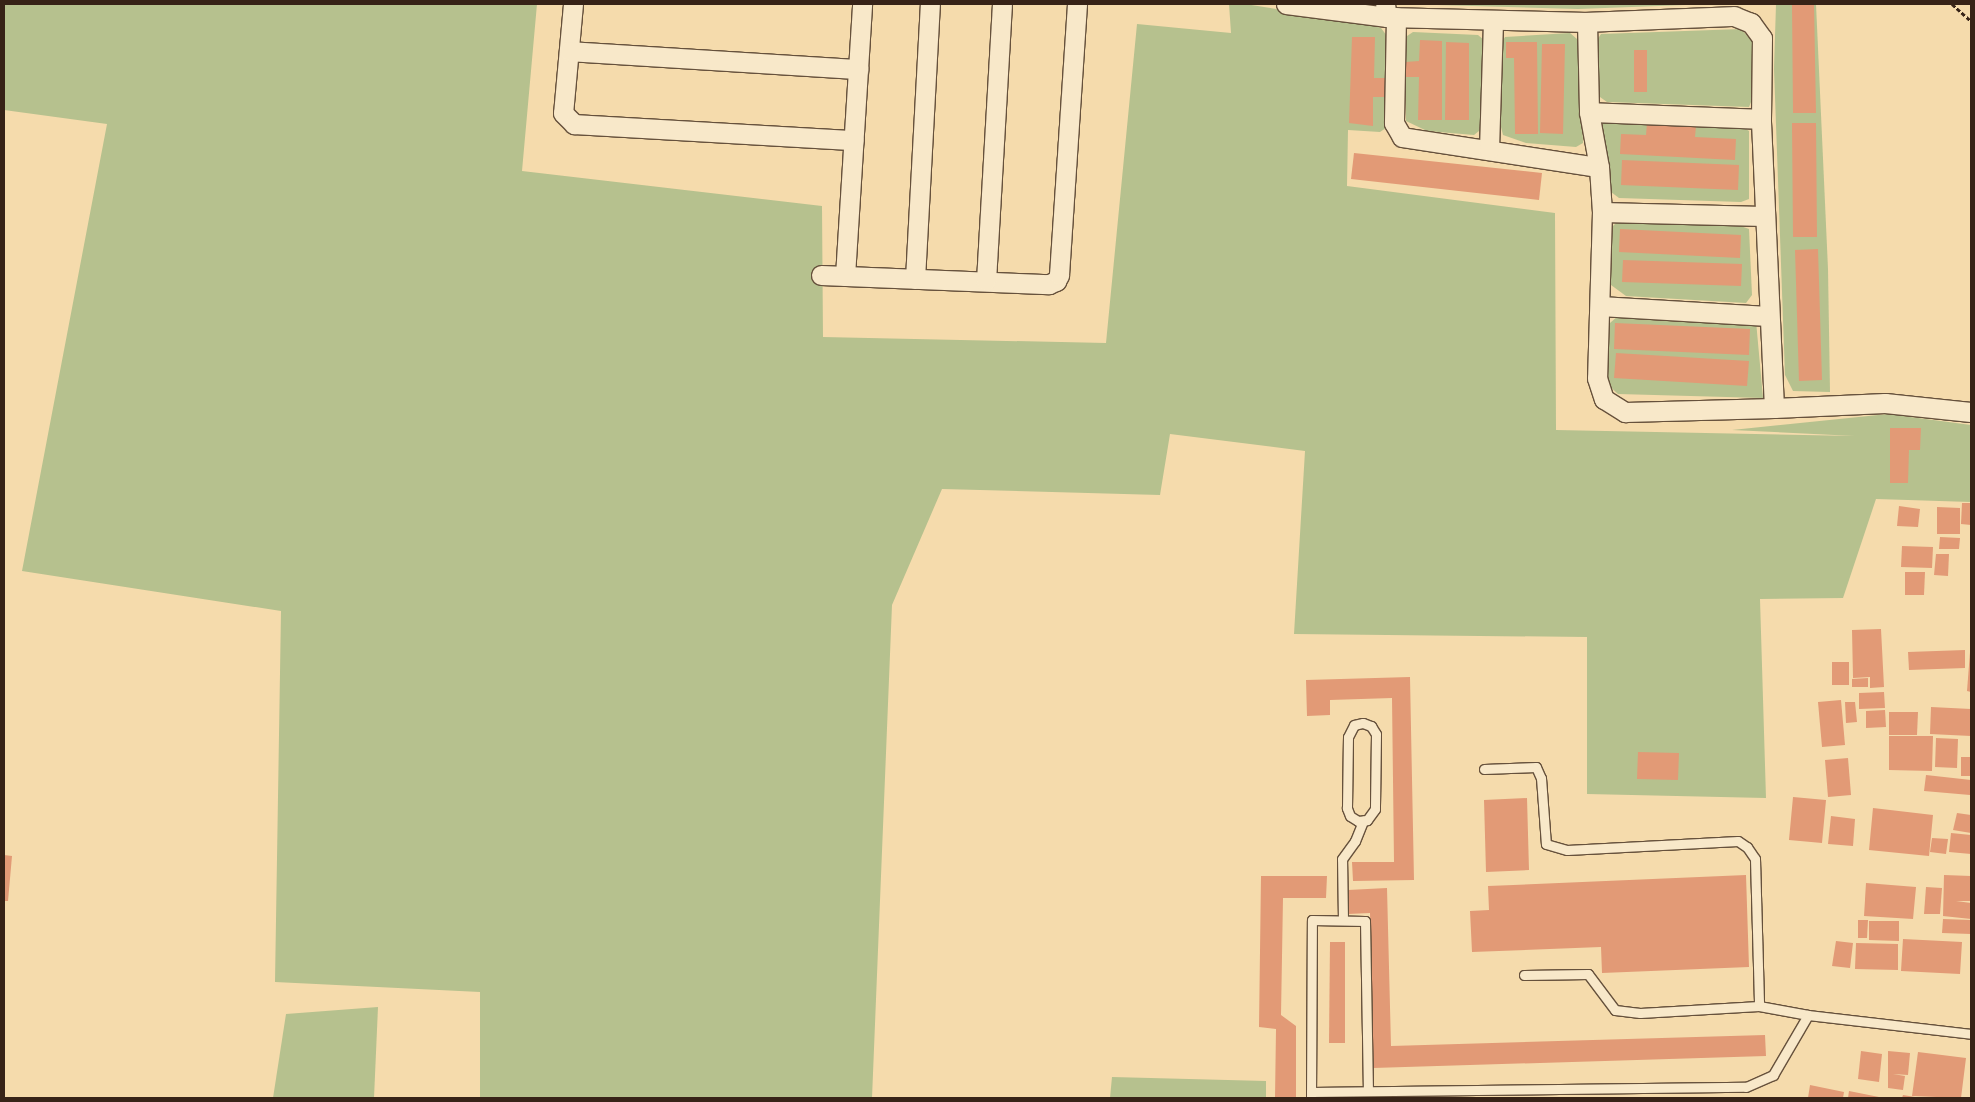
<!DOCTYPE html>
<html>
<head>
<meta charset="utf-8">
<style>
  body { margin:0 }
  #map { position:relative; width:1975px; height:1102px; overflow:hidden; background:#f5dbac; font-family:"IM FELL Great Primer",serif }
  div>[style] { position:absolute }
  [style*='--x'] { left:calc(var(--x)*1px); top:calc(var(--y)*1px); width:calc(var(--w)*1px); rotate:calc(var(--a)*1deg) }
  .green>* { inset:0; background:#b6c18e }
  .building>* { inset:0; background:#e29a76 }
  .path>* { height:3px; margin-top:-1.5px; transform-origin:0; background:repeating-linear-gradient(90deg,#372317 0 4px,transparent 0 6.5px) }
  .roads { filter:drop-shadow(1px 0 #66513c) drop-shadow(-1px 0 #66513c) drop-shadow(0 1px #66513c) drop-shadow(0 -1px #66513c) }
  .lane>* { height:9px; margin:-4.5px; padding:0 4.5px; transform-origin:4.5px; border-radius:4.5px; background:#f8e8c9 }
  .street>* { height:19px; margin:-9.5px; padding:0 9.5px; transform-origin:9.5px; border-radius:9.5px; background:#f8e8c9 }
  span { translate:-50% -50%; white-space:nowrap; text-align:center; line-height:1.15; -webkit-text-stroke:4.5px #f8e8c9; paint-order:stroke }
  .frame { position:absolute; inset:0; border:5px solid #372317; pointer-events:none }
</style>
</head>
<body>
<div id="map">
  <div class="green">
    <div style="clip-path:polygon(4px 4px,537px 4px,522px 171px,822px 206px,823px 337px,1106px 343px,1137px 24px,1231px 33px,1229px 4px,1245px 4px,1369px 24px,1381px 28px,1387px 36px,1387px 117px,1386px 128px,1380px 132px,1348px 130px,1347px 186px,1555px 213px,1556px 430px,1855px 436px,1732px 430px,1888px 414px,1971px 425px,1971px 502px,1876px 499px,1843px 598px,1760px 599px,1766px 798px,1587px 794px,1587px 637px,1294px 634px,1305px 451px,1170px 434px,1160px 495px,942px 489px,892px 605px,872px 1098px,480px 1098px,480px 992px,275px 982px,281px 611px,22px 571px,107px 124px,4px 110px)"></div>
    <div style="clip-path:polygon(1401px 4px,1712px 4px,1578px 9px)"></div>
    <div style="clip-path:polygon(1776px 4px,1816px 4px,1828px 269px,1830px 392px,1793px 391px,1785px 375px,1774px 69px)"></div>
    <div style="clip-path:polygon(1741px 29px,1752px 41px,1753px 97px,1749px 107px,1607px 102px,1600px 97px,1595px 43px,1601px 34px)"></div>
    <div style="clip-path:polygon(1413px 32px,1478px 35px,1484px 40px,1483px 119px,1479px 131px,1474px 135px,1427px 131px,1406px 121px,1405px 47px,1407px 36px)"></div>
    <div style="clip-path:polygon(1570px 33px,1577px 39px,1580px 53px,1583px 143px,1576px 147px,1526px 143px,1503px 135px,1500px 123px,1501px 44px,1505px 37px)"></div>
    <div style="clip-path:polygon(1605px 120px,1741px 126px,1749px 131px,1749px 199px,1741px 202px,1619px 198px,1611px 192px,1601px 127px)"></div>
    <div style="clip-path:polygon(1619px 220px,1735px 224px,1749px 229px,1752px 295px,1746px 303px,1626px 296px,1611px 285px,1610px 229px)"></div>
    <div style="clip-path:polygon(1618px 316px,1756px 321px,1763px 398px,1618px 394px,1607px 384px,1610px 323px)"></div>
    <div style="clip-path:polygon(378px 1007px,374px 1098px,273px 1098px,286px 1014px)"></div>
    <div style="clip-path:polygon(1112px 1077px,1266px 1081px,1266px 1098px,1110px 1098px)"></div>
  </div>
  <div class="building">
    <div style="clip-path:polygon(1792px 4px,1814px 4px,1816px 113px,1793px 113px)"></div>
    <div style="clip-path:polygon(1352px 37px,1375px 37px,1374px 78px,1387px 78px,1386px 97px,1373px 97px,1373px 126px,1349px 123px)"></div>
    <div style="clip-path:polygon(1420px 40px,1442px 41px,1442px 120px,1418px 120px,1419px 77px,1405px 77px,1405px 62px,1419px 61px)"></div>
    <div style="clip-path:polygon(1446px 42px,1469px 43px,1469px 120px,1445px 120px)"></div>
    <div style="clip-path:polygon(1506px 42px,1537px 42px,1538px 134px,1515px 134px,1514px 58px,1506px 58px)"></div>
    <div style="clip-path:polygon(1542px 44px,1565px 44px,1563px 134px,1540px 133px)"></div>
    <div style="clip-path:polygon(1634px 50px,1647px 50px,1647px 92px,1634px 92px)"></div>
    <div style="clip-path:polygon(1647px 123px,1696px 126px,1695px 137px,1736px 139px,1735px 160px,1620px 154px,1621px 134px,1646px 135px)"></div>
    <div style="clip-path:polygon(1792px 123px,1816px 123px,1817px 237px,1793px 237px)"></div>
    <div style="clip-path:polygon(1354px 153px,1542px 173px,1539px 200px,1351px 179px)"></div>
    <div style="clip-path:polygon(1622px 160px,1739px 165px,1738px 190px,1621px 185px)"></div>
    <div style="clip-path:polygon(1620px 229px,1741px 235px,1740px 258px,1619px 252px)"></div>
    <div style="clip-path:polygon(1818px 249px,1822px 380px,1799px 381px,1795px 250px)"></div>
    <div style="clip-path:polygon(1623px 260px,1742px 264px,1741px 286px,1622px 282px)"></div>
    <div style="clip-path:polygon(1615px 323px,1750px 329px,1749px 355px,1614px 349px)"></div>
    <div style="clip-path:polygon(1616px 353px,1749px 361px,1747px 386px,1614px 378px)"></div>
    <div style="clip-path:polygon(1890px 428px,1921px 428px,1920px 450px,1909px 450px,1908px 483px,1890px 483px)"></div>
    <div style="clip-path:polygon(1962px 503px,1971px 503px,1971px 525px,1961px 524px)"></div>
    <div style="clip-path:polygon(1899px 506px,1920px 509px,1918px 527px,1897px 526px)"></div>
    <div style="clip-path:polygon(1937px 507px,1960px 508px,1960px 534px,1937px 534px)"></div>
    <div style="clip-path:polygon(1940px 537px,1960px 538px,1959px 549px,1939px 549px)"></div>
    <div style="clip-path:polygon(1902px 546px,1933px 547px,1932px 568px,1901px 567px)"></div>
    <div style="clip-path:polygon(1936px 554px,1949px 554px,1948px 576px,1934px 575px)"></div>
    <div style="clip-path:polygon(1905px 572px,1925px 572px,1924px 595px,1905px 595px)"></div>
    <div style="clip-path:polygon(1881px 629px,1884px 687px,1870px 688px,1870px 677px,1853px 678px,1852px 630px)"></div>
    <div style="clip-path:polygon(1965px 650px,1965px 668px,1909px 670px,1908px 652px)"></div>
    <div style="clip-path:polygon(1970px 652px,1971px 652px,1971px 692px,1967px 691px)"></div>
    <div style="clip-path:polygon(1832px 662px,1849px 662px,1849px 685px,1832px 685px)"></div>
    <div style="clip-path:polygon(1410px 677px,1414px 880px,1353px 881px,1352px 862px,1394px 862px,1392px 698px,1330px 700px,1330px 715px,1307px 716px,1306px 680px)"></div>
    <div style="clip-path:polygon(1868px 678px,1868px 687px,1852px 687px,1852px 679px)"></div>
    <div style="clip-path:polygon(1884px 692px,1885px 708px,1859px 709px,1859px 693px)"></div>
    <div style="clip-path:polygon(1841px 700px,1845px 745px,1822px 747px,1818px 702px)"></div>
    <div style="clip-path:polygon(1845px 702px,1855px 702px,1857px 722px,1846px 723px)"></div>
    <div style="clip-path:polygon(1931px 707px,1971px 709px,1971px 736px,1930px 734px)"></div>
    <div style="clip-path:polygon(1885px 710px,1886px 727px,1866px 728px,1866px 711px)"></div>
    <div style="clip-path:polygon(1889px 712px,1918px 712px,1917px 735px,1889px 735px)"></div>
    <div style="clip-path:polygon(1889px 736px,1933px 736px,1932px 771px,1889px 770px)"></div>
    <div style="clip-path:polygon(1936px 738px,1958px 739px,1957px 768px,1935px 767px)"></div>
    <div style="clip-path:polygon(1638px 752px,1679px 753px,1678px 780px,1637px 779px)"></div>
    <div style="clip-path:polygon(1961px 757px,1971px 757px,1971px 776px,1961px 776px)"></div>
    <div style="clip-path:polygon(1848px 758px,1851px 795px,1828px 797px,1825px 760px)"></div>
    <div style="clip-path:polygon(1926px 775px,1971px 780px,1970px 795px,1924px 791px)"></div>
    <div style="clip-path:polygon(1793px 797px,1826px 800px,1822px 843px,1789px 840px)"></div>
    <div style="clip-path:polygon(1527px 798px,1529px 870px,1486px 872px,1484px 800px)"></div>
    <div style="clip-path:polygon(1873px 808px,1933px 815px,1929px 856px,1869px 850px)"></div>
    <div style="clip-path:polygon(1957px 813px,1971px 815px,1971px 833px,1953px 830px)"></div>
    <div style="clip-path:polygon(1831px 816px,1855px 819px,1853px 846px,1828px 844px)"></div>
    <div style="clip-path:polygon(1951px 833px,1971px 835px,1971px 854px,1949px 852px)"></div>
    <div style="clip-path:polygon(1932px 838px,1948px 839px,1946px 854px,1930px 852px)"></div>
    <div style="clip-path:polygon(4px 855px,12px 856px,8px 901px,4px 901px)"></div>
    <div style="clip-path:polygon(1746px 875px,1749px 967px,1602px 973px,1601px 947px,1472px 952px,1470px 911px,1489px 910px,1488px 886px)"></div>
    <div style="clip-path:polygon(1944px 875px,1971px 876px,1971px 901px,1956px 901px,1971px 903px,1971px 919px,1943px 916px)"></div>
    <div style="clip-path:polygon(1261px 876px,1327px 876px,1326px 898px,1283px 898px,1281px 1015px,1296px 1026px,1296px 1098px,1275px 1098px,1276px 1029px,1259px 1027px)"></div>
    <div style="clip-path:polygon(1866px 883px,1916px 887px,1913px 919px,1864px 916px)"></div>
    <div style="clip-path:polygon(1926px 887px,1942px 888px,1940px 914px,1924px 914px)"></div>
    <div style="clip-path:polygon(1387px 888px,1391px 1046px,1765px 1035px,1766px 1056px,1373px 1068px,1370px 913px,1348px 914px,1348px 890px)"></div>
    <div style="clip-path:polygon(1943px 919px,1971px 920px,1971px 934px,1942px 933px)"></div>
    <div style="clip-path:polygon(1858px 920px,1868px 920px,1867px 938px,1858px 938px)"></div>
    <div style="clip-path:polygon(1869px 921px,1899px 921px,1899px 941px,1869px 940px)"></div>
    <div style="clip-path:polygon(1903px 939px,1962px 942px,1960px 974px,1901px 971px)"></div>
    <div style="clip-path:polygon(1836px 941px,1853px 943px,1850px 968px,1832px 966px)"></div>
    <div style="clip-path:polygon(1330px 942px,1345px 942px,1345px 1043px,1329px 1043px)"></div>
    <div style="clip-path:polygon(1856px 943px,1898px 944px,1898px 970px,1855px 969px)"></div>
    <div style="clip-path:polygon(1861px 1051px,1882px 1054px,1879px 1082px,1858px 1079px)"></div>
    <div style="clip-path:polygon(1888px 1051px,1910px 1053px,1908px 1075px,1893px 1074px,1905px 1076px,1903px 1090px,1888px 1088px)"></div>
    <div style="clip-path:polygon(1918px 1052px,1966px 1058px,1961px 1098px,1912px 1096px)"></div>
    <div style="clip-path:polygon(1810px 1085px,1844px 1092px,1843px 1098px,1808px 1098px)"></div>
    <div style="clip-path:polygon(1849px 1091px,1879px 1097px,1879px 1098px,1848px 1098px)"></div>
    <div style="clip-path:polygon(1903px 1095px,1915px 1097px,1915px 1098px,1902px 1098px)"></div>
  </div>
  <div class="path">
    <div style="--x:1952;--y:4;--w:25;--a:42"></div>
  </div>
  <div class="roads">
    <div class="lane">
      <div style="--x:1363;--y:723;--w:9;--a:21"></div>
      <div style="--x:1371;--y:726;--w:9;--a:58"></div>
      <div style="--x:1376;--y:734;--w:75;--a:90.8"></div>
      <div style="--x:1375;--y:809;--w:14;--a:126"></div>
      <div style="--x:1367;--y:820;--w:9;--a:174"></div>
      <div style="--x:1358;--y:821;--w:9;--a:-148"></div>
      <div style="--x:1350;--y:816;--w:9;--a:-111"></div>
      <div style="--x:1347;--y:808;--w:71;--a:-89.2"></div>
      <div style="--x:1348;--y:737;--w:13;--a:-63"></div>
      <div style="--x:1354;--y:725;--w:9;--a:-13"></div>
      <div style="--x:1484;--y:769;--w:52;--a:-2.2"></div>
      <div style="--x:1536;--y:767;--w:12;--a:66"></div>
      <div style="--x:1541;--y:778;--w:66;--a:85.7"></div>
      <div style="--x:1546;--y:844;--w:22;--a:16"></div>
      <div style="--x:1567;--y:850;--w:171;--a:-3"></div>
      <div style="--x:1738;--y:841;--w:11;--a:34"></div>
      <div style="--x:1747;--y:847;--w:14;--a:56"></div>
      <div style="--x:1755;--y:859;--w:147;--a:88.4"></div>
      <div style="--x:1343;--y:920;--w:61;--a:-90.9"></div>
      <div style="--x:1342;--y:859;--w:22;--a:-54"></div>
      <div style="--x:1355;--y:841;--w:22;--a:-68"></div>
      <div style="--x:1524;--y:975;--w:64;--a:-0.9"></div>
      <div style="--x:1588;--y:974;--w:45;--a:53.1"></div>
      <div style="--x:1615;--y:1010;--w:25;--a:7"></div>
      <div style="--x:1640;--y:1013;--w:119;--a:-3.4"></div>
      <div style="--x:1759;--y:1006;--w:50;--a:10.4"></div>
      <div style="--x:1808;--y:1015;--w:164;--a:6.6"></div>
      <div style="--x:1311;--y:1092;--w:435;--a:-0.7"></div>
      <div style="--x:1746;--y:1087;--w:30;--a:-24"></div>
      <div style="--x:1773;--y:1075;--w:69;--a:-59.7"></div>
      <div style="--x:1311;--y:1098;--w:178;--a:-89.7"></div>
      <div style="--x:1312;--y:920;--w:53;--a:1.1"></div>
      <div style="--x:1365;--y:921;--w:170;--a:89"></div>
    </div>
    <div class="street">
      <div style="--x:573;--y:4;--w:109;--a:95.2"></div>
      <div style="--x:563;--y:113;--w:16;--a:45"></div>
      <div style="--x:574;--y:124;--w:280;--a:3.3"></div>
      <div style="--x:1286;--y:4;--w:102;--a:7.3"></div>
      <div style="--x:1387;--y:17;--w:12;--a:-99"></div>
      <div style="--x:1387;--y:17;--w:200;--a:1.4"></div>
      <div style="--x:1396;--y:17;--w:106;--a:91.1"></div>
      <div style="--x:1394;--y:123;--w:16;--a:60"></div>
      <div style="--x:1402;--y:137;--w:199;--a:8.7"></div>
      <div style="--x:569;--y:51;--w:290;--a:3.6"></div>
      <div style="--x:1589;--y:112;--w:172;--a:2.3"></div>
      <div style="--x:1489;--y:149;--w:127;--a:-88.2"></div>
      <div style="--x:1602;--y:212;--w:162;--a:1.4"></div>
      <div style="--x:821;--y:275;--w:228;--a:2.3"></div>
      <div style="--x:1049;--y:284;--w:8;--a:-23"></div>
      <div style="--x:1056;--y:281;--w:7;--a:-63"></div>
      <div style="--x:1059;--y:275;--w:272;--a:-86.2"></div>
      <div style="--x:845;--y:276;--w:273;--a:-86.4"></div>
      <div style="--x:915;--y:279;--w:275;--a:-86.9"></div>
      <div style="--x:986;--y:281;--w:277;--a:-86.7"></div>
      <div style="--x:1601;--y:306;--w:166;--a:3.4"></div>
      <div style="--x:1774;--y:408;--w:289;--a:-92.6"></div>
      <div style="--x:1761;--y:119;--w:81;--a:-89.3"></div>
      <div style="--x:1762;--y:38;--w:19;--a:-126"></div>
      <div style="--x:1751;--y:23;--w:18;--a:-158"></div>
      <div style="--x:1734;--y:16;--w:147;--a:177.7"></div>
      <div style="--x:1587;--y:22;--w:90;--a:88.7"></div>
      <div style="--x:1589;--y:112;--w:56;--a:79.7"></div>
      <div style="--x:1599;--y:167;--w:45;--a:86.2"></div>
      <div style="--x:1602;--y:212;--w:166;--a:91.7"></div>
      <div style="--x:1597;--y:378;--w:22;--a:72"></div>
      <div style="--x:1604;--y:399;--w:25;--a:32"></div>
      <div style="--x:1625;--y:412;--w:149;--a:-1.5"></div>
      <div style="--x:1774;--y:408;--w:111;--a:-2.6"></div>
      <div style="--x:1885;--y:403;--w:86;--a:6"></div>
    </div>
  </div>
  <div class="frame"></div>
</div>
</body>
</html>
